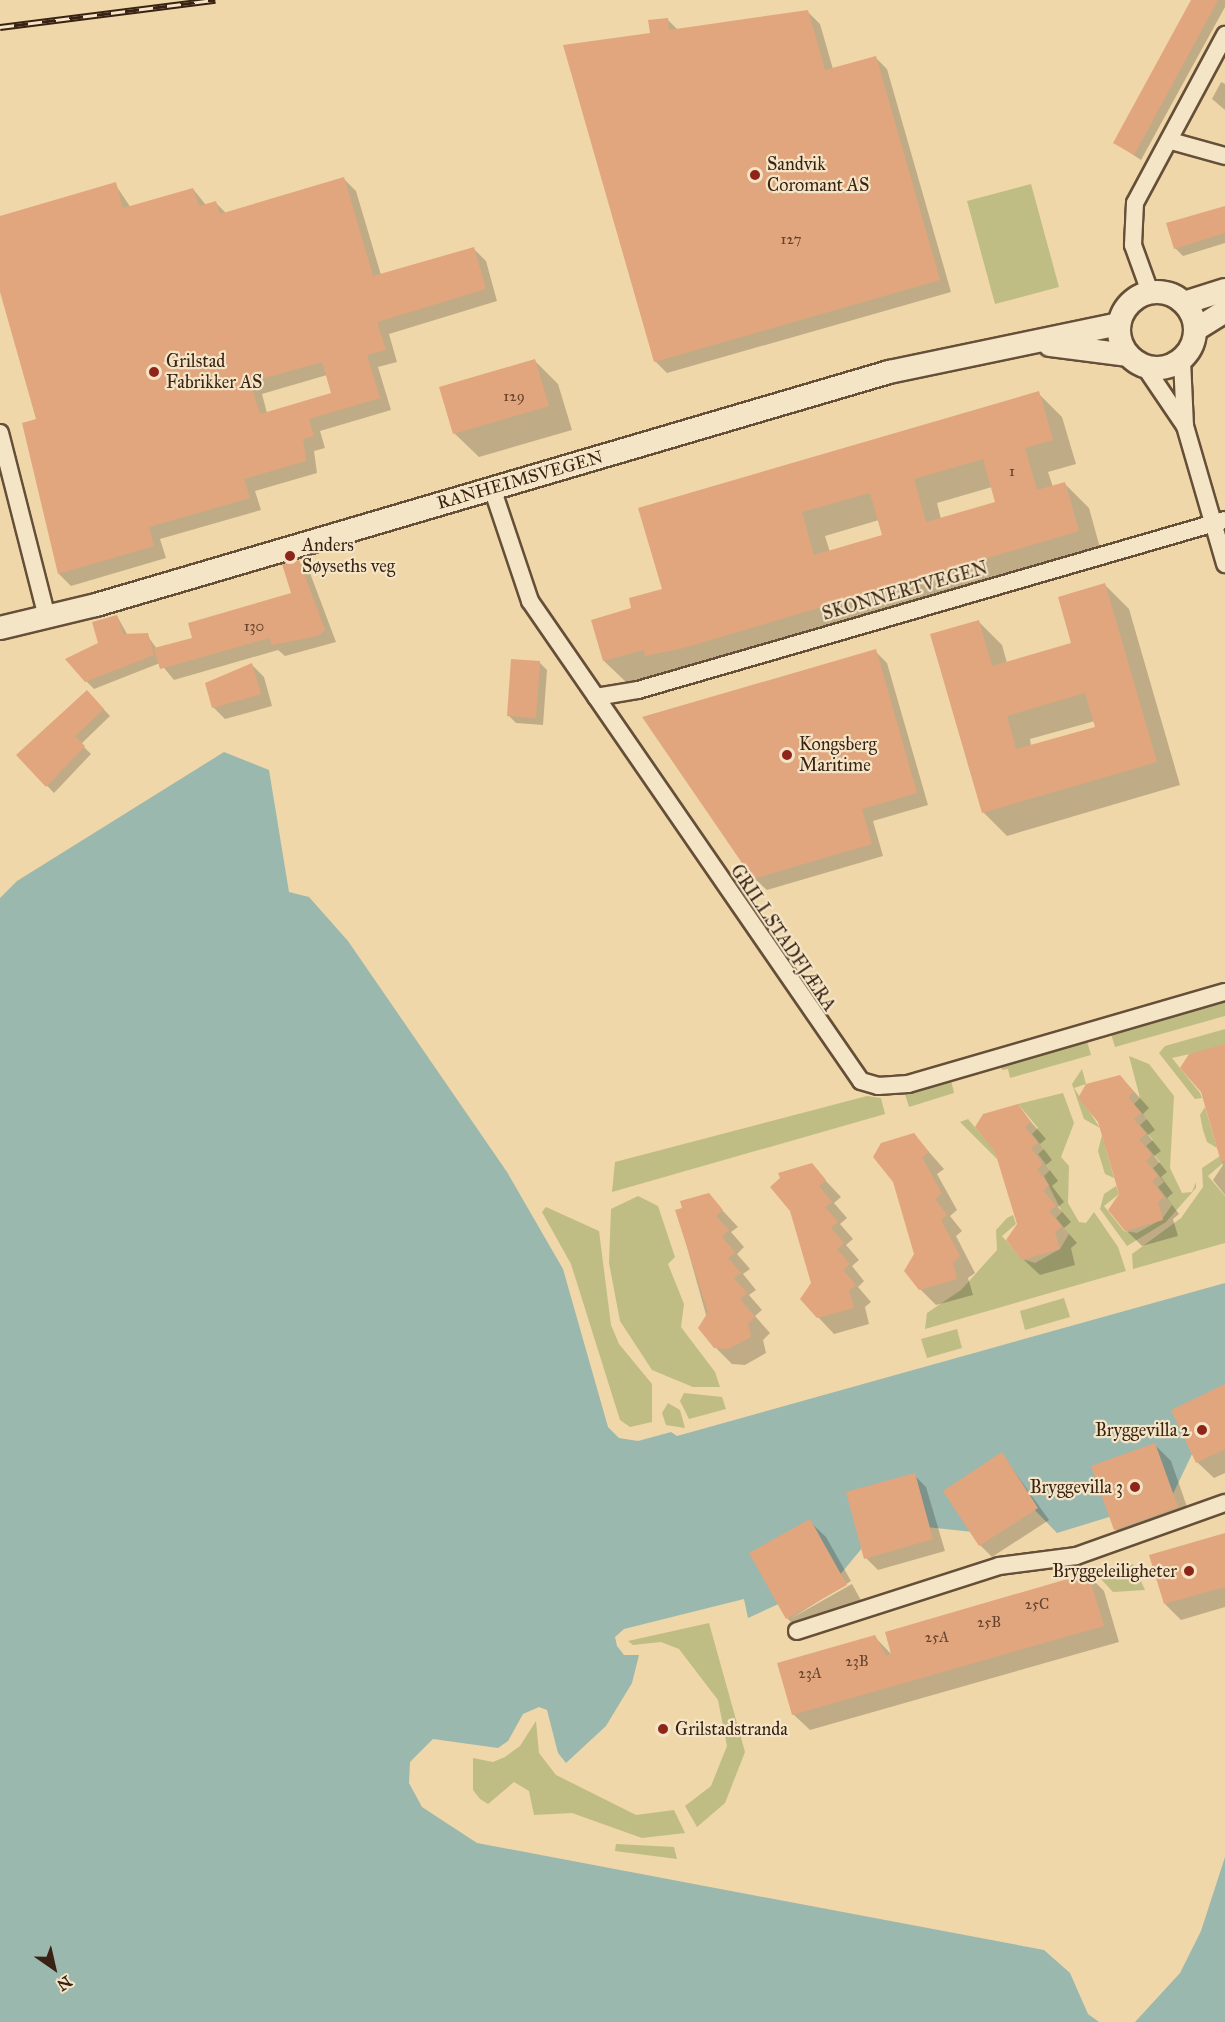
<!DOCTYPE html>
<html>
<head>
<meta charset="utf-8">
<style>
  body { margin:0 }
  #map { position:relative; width:1225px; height:2022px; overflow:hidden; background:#efd7a9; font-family:"IM FELL Great Primer",serif }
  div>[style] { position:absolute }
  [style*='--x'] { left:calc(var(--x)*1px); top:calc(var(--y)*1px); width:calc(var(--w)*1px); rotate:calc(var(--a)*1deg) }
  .green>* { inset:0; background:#bfbd84 }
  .water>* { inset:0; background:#9ab8ae }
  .shadow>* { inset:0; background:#0003 }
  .building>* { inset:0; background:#e2a67e }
  .roads { filter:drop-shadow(2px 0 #664f38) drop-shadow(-2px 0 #664f38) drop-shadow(0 2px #664f38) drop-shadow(0 -2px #664f38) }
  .street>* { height:16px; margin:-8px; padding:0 8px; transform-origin:8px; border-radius:8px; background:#f5e5c7 }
  .secondary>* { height:22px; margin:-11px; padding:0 11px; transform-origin:11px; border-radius:11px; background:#f5e5c7 }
  .secondary>.ring { margin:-11px; padding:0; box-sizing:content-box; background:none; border:22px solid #f5e5c7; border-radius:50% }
  .rail>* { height:7px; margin-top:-3.5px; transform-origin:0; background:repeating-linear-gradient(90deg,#f5e5c7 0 14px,#392213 0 28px); box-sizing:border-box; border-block:2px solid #392213 }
  .dots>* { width:16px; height:16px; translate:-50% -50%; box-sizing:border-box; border:3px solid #f5e5c7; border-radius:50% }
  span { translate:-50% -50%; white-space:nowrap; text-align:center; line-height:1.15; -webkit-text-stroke:4.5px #f5e5c7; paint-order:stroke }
  .number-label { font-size:15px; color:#63432e }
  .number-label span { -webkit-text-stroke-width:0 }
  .poi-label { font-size:18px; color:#392213 }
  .left { translate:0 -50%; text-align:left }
  .right { translate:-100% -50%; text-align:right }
  .street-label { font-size:18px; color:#392213 }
  .north { position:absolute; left:24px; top:1938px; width:60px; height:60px; -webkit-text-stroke:4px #f5e5c7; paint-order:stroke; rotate:146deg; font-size:16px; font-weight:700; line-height:24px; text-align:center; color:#392213 }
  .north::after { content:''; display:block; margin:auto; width:21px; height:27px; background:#392213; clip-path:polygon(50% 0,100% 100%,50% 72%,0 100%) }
</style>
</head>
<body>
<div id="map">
  <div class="green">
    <div style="clip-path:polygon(1031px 184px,1059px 287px,995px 304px,967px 201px)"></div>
    <div style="clip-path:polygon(1225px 1002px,1225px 1016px,1115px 1047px,1111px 1034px)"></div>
    <div style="clip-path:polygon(1225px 1029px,1225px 1046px,1172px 1058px,1200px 1093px,1202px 1098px,1195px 1099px,1159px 1053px,1165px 1046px)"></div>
    <div style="clip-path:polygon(1087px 1041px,1091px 1055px,1010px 1078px,1008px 1069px,1002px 1070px,1001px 1066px)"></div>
    <div style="clip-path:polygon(1129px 1056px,1149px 1064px,1174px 1096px,1170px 1168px,1182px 1193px,1192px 1192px,1196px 1182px,1196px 1188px,1166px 1222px,1127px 1246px,1100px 1209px,1104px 1194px,1116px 1186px,1119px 1194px,1104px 1206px,1124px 1231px,1137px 1233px,1162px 1219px,1172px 1205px,1158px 1187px,1164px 1182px,1153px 1168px,1160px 1162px,1146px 1146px,1153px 1140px,1140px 1125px,1147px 1119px,1134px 1104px,1140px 1098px)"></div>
    <div style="clip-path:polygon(1082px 1069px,1086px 1084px,1074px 1088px,1100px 1128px,1084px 1119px,1072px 1084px)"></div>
    <div style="clip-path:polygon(951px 1080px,954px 1093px,909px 1107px,905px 1094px)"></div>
    <div style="clip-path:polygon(1063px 1093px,1074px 1123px,1061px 1157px,1069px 1166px,1068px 1203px,1079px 1222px,1086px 1223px,1094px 1212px,1118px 1247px,1126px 1271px,925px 1329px,927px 1313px,961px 1290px,997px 1250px,996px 1230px,1007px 1218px,1013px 1215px,1016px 1224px,1002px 1236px,1022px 1259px,1035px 1263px,1060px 1249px,1069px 1234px,1056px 1218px,1062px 1212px,1044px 1176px,1050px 1170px,1038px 1154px,1044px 1149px,1032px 1134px,1038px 1128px,1018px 1104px)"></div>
    <div style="clip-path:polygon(867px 1096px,881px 1098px,885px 1114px,612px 1192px,615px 1162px)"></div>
    <div style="clip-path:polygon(1205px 1107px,1217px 1148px,1207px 1142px,1203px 1130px,1200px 1115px)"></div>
    <div style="clip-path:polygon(968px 1119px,996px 1152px,997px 1159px,960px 1122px)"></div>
    <div style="clip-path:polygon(1102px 1135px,1114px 1178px,1105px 1174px,1098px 1151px)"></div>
    <div style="clip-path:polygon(1220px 1156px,1223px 1163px,1208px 1176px,1225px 1196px,1225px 1243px,1133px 1269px,1132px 1254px,1181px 1218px,1203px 1187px,1202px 1168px)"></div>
    <div style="clip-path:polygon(638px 1196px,658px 1206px,675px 1257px,668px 1264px,684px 1304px,681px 1327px,715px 1372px,720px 1387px,693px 1387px,652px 1370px,620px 1321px,609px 1263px,611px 1209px)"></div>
    <div style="clip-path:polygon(546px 1207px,599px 1231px,611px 1325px,619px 1344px,652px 1384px,652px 1422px,630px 1427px,620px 1420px,571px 1264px,542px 1212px)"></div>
    <div style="clip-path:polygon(1064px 1298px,1070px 1317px,1025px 1330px,1020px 1311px)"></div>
    <div style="clip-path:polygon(957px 1329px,962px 1348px,927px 1358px,921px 1339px)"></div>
    <div style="clip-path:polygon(684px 1393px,722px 1397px,726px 1409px,689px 1419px,680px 1401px)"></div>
    <div style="clip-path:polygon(668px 1403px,680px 1410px,685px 1428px,666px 1425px,662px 1413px)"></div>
    <div style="clip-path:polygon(1133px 1564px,1145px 1590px,1113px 1592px,1099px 1577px)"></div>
    <div style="clip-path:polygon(709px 1623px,745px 1752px,725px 1803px,697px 1827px,685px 1806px,711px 1786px,727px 1746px,718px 1700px,679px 1649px,661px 1642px,633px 1645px,628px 1641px)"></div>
    <div style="clip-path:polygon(536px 1721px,539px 1753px,556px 1775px,636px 1815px,674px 1810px,685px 1833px,642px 1838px,572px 1813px,534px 1815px,529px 1791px,514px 1782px,488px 1804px,480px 1799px,473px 1790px,473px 1758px,493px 1762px,505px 1757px,520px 1746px)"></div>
    <div style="clip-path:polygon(616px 1844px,674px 1847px,677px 1859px,615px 1851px)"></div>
  </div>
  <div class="water">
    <div style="clip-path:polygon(224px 752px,269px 770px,289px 892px,309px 897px,348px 941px,507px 1172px,563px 1269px,608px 1427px,619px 1438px,638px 1441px,671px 1432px,677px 1436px,1225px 1283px,1225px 1438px,1193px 1452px,1171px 1498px,1057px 1533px,1028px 1503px,973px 1532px,926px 1527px,863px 1547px,838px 1577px,748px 1618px,744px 1599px,624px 1629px,615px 1637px,617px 1646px,624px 1655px,639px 1655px,632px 1683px,606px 1726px,566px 1763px,558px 1753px,547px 1710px,539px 1707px,523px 1714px,508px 1741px,498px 1748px,433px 1739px,410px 1762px,409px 1783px,422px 1807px,477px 1843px,1044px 1950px,1070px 1973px,1088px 2014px,1099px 2022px,0 2022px,0 898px,17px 881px)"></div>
    <div style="clip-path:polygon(1225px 1857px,1225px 2022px,1135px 2022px,1180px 1973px,1201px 1931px)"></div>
  </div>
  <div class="shadow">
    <div style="clip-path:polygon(1194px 0,1225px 0,1225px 7px,1141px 160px,1115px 143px)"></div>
    <div style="clip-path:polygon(808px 12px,820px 24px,833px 69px,875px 57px,887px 69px,951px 292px,667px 373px,655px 361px,652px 34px,667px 19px,678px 30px)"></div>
    <div style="clip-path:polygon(1221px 82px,1225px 84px,1225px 110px,1212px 99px)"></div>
    <div style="clip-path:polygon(evenodd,344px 179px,356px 191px,381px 275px,474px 249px,486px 261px,497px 301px,389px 334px,397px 362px,378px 367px,391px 410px,320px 431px,325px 448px,314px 451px,317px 473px,255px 491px,261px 510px,160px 539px,166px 558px,71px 586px,59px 574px,38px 420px,0 288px,0 218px,115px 184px,131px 208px,193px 189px,206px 205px,216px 203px,226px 213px,344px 179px,327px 375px,333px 394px,267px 413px,262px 394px,327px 375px)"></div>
    <div style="clip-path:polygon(1225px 207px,1225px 243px,1183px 256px,1175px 248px)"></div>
    <div style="clip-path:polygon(535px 361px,558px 384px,572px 430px,479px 457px,455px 434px,441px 388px)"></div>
    <div style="clip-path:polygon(evenodd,1038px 393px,1062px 417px,1076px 464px,1048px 472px,1053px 487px,1065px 484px,1089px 508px,1102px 555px,628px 684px,604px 661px,593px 621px,633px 609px,663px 590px,640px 509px,1038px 393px,992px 487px,997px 503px,941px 519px,937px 503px,992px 487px,1038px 393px,879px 520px,884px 536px,830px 552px,825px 536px,879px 520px)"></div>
    <div style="clip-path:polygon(298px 561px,310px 573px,336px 642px,285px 656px,278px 650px,174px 680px,160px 663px,94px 689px,86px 681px,117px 616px,127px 634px,147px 635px,157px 649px,194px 639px,293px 595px)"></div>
    <div style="clip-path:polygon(evenodd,1105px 585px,1129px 609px,1180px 785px,1007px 836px,983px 812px,978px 621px,1002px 645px,1007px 663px,1073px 644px,1105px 585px,1095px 721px,1097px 728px,1031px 746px,1030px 739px,1095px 721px)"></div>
    <div style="clip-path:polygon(875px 651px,887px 663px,928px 805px,873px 821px,883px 856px,767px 890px,754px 878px)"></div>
    <div style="clip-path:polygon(539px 662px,547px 670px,543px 725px,516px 723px,509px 716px)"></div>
    <div style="clip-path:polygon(252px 665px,264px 677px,272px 706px,225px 719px,213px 707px)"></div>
    <div style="clip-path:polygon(94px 699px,110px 716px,81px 744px,91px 754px,54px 793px,18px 755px)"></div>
    <div style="clip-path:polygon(1225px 1049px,1225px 1195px,1213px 1180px,1223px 1165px,1202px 1092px)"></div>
    <div style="clip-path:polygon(1120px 1076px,1149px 1108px,1143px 1114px,1155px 1130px,1148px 1135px,1161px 1151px,1154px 1156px,1167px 1172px,1161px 1177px,1173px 1193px,1167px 1198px,1179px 1214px,1173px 1219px,1178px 1236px,1142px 1246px,1126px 1230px,1120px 1194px)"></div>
    <div style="clip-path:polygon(1017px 1106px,1046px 1139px,1040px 1144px,1052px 1160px,1046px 1165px,1058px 1181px,1052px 1186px,1064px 1202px,1058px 1207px,1071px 1222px,1064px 1228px,1077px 1243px,1071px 1248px,1075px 1265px,1040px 1275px,1023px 1259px,1018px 1224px)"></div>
    <div style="clip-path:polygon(914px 1135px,944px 1169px,937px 1174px,957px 1210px,950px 1216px,962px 1231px,956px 1236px,975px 1273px,968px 1278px,973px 1295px,936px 1305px,920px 1289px)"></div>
    <div style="clip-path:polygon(811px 1165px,841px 1197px,834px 1203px,847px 1218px,840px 1224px,853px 1239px,846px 1245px,859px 1260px,852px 1266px,864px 1281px,858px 1287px,871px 1302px,865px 1307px,869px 1324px,834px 1334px,818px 1317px,813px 1283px)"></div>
    <div style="clip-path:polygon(708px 1195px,738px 1227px,731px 1232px,744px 1247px,737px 1254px,750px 1269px,743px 1274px,756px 1290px,749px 1295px,762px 1310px,755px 1316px,770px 1333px,763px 1340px,766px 1353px,745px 1365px,732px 1364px,715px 1347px,677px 1211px)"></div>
    <div style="clip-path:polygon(1225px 1385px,1225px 1473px,1214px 1478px,1197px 1462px,1173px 1411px)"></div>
    <div style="clip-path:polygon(1155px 1445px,1171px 1461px,1193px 1524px,1132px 1546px,1115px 1529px)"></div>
    <div style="clip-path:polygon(1002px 1454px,1049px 1520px,992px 1557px,980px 1545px)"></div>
    <div style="clip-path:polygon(914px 1475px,926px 1487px,945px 1551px,878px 1570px,866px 1558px)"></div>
    <div style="clip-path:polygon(809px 1521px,826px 1537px,851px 1581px,790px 1619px,852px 1584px,862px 1602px,803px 1635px,787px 1618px,751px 1553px)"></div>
    <div style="clip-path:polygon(1225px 1534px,1225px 1607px,1181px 1620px,1165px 1604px)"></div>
    <div style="clip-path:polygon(1088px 1575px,1104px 1591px,1119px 1642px,810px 1730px,793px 1714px,874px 1636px,893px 1656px)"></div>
  </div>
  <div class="building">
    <div style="clip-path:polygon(1191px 0,1218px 0,1134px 155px,1113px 143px)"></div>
    <div style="clip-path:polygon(808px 10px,825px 70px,876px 56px,940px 280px,654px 362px,563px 45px,650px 33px,648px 20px,668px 18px,669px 30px)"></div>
    <div style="clip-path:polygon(evenodd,344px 177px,373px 276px,474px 247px,486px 289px,377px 322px,386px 350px,367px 355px,380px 398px,309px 419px,314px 436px,303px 439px,306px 461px,244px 479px,250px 498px,149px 527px,154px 546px,58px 574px,22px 423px,36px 419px,0 292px,0 216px,116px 182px,123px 208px,193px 188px,199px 206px,216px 201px,220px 214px,344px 177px,322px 362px,331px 393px,260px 414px,250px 382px,322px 362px)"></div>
    <div style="clip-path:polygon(1225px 206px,1225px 233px,1174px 249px,1166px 223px)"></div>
    <div style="clip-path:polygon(535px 359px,549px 406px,453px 434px,439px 387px)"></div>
    <div style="clip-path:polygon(evenodd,1039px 391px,1053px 440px,1025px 448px,1037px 490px,1065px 482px,1079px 531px,680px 649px,645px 656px,644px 650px,603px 661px,591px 620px,631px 608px,629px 598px,662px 589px,638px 508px,1039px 391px,983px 459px,995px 502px,926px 522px,914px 479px,983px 459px,1039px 391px,870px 493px,882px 535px,814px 555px,802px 512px,870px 493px)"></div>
    <div style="clip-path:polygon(299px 560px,325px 630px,318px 636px,272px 645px,269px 638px,160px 669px,154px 648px,192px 638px,188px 623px,291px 593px,282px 564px)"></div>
    <div style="clip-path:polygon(evenodd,1105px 583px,1157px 762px,982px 813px,930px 634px,979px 620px,992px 666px,1071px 643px,1058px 597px,1105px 583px,1085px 693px,1095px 727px,1016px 749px,1007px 716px,1085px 693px)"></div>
    <div style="clip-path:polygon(117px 615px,123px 634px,148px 633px,154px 655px,85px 682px,65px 659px,98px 643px,92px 622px)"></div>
    <div style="clip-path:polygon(876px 649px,917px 793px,862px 809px,872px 844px,753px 879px,642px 717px)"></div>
    <div style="clip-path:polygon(511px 659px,540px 661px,536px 718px,507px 716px)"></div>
    <div style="clip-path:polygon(252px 663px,261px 694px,212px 708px,205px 683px)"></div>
    <div style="clip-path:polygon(87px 690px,104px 709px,75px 736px,85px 746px,46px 787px,16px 755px)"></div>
    <div style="clip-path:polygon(1225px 1044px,1225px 1161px,1221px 1162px,1201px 1092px,1180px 1068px,1189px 1054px)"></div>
    <div style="clip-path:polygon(1120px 1075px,1134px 1092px,1128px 1097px,1141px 1113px,1134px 1119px,1146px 1134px,1139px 1139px,1152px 1155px,1146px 1161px,1158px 1176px,1152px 1181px,1164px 1197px,1158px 1202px,1163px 1220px,1125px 1231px,1108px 1210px,1119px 1194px,1098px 1122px,1078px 1098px,1086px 1084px)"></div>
    <div style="clip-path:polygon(1018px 1104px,1031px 1122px,1025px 1127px,1038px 1143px,1031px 1148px,1043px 1164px,1037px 1169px,1049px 1185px,1043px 1190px,1056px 1206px,1049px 1211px,1062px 1226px,1055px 1232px,1060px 1249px,1022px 1260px,1006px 1240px,1017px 1224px,995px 1152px,975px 1127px,983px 1114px)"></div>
    <div style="clip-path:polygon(914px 1133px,929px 1152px,922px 1157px,942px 1194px,935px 1199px,947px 1215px,941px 1220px,960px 1256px,953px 1262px,957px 1279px,919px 1290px,904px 1271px,914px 1254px,893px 1182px,873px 1157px,881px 1143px)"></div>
    <div style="clip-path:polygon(812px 1163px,826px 1180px,819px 1186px,832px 1202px,825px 1207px,838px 1222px,831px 1228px,844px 1243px,837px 1249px,850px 1264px,843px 1270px,856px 1285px,849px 1290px,854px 1308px,817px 1318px,800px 1299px,811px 1283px,790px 1211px,770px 1187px,780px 1178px,778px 1173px)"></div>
    <div style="clip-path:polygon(709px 1193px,723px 1210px,716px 1216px,729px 1230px,722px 1237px,735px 1252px,728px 1258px,741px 1273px,734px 1278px,747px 1293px,740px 1299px,755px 1317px,748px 1323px,751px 1337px,728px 1349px,714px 1348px,698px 1328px,708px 1312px,675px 1210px,682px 1208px,680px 1201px)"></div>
    <div style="clip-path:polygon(1225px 1384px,1225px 1449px,1196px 1463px,1171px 1410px)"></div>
    <div style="clip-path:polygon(1155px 1443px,1178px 1507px,1114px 1530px,1091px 1466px)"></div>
    <div style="clip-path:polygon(1002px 1452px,1038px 1508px,979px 1546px,943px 1491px)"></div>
    <div style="clip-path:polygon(915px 1473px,933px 1539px,864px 1559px,846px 1492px)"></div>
    <div style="clip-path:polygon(810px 1519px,847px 1585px,786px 1619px,749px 1553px)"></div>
    <div style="clip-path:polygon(1225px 1533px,1225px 1587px,1164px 1604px,1149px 1555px)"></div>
    <div style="clip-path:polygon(1088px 1573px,1104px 1626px,792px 1715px,777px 1663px,875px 1635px,886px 1656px,891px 1654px,885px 1632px)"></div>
  </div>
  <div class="roads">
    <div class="street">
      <div style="--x:1171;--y:141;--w:56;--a:15.5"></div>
      <div style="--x:1150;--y:292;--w:50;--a:-109.9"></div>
      <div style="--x:1133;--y:245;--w:42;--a:-87.3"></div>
      <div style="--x:1135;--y:203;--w:191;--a:-61.8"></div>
      <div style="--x:1182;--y:360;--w:66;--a:87.4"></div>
      <div style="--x:1145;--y:367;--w:71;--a:55.9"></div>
      <div style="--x:1185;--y:426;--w:144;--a:73.8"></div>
      <div style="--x:0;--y:433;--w:190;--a:75.7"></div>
      <div style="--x:492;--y:488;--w:119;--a:71.4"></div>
      <div style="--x:530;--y:601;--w:583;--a:55.41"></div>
      <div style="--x:861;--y:1081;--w:18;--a:16"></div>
      <div style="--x:878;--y:1086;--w:30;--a:-4"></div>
      <div style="--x:908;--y:1084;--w:330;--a:-16.2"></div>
      <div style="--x:596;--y:697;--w:43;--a:-9.5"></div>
      <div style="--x:638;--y:690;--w:611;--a:-16.15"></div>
      <div style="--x:797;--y:1631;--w:212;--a:-17.8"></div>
      <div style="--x:999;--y:1566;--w:78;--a:-7.4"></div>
      <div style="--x:1076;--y:1556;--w:158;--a:-19.6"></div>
    </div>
    <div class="secondary">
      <div class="ring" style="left:1119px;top:292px;width:54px;height:54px"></div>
      <div style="--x:1184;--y:303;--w:43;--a:-17.6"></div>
      <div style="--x:1195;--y:330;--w:36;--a:-32"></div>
      <div style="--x:1050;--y:345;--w:78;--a:7.4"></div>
      <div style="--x:0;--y:628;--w:99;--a:-13.5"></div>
      <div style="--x:96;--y:605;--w:827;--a:-16.37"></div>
      <div style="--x:889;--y:372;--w:235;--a:-11.8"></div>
    </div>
  </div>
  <div class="rail">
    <div style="--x:0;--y:27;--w:217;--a:-7.2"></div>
  </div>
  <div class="dots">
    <div style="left:755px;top:175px;background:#8f2418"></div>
    <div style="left:154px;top:372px;background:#8f2418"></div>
    <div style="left:290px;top:556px;background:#8f2418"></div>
    <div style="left:787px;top:755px;background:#8f2418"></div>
    <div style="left:1202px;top:1430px;background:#8f2418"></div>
    <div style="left:1135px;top:1487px;background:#8f2418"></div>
    <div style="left:1189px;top:1571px;background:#8f2418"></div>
    <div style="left:663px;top:1729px;background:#8f2418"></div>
  </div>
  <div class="number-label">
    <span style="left:791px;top:240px">127</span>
    <span style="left:514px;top:397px">129</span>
    <span style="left:1012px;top:472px">1</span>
    <span style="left:254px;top:627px">130</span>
    <span style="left:1037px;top:1605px">25C</span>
    <span style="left:989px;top:1623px">25B</span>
    <span style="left:937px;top:1638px">25A</span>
    <span style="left:857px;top:1662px">23B</span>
    <span style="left:810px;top:1674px">23A</span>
  </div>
  <div class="poi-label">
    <span class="left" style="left:767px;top:175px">Sandvik<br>Coromant AS</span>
    <span class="left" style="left:166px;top:372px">Grilstad<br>Fabrikker AS</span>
    <span class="left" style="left:302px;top:556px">Anders<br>Søyseths veg</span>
    <span class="left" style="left:799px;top:755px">Kongsberg<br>Maritime</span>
    <span class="right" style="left:1190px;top:1430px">Bryggevilla 2</span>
    <span class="right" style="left:1123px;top:1487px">Bryggevilla 3</span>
    <span class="right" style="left:1177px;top:1571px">Bryggeleiligheter</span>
    <span class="left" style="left:675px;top:1729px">Grilstadstranda</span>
  </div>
  <div class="street-label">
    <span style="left:520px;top:480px;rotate:-16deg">RANHEIMSVEGEN</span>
    <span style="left:905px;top:591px;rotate:-16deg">SKONNERTVEGEN</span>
    <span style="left:783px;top:938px;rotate:56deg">GRILLSTADFJÆRA</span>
  </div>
  <div class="north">N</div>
</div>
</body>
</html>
